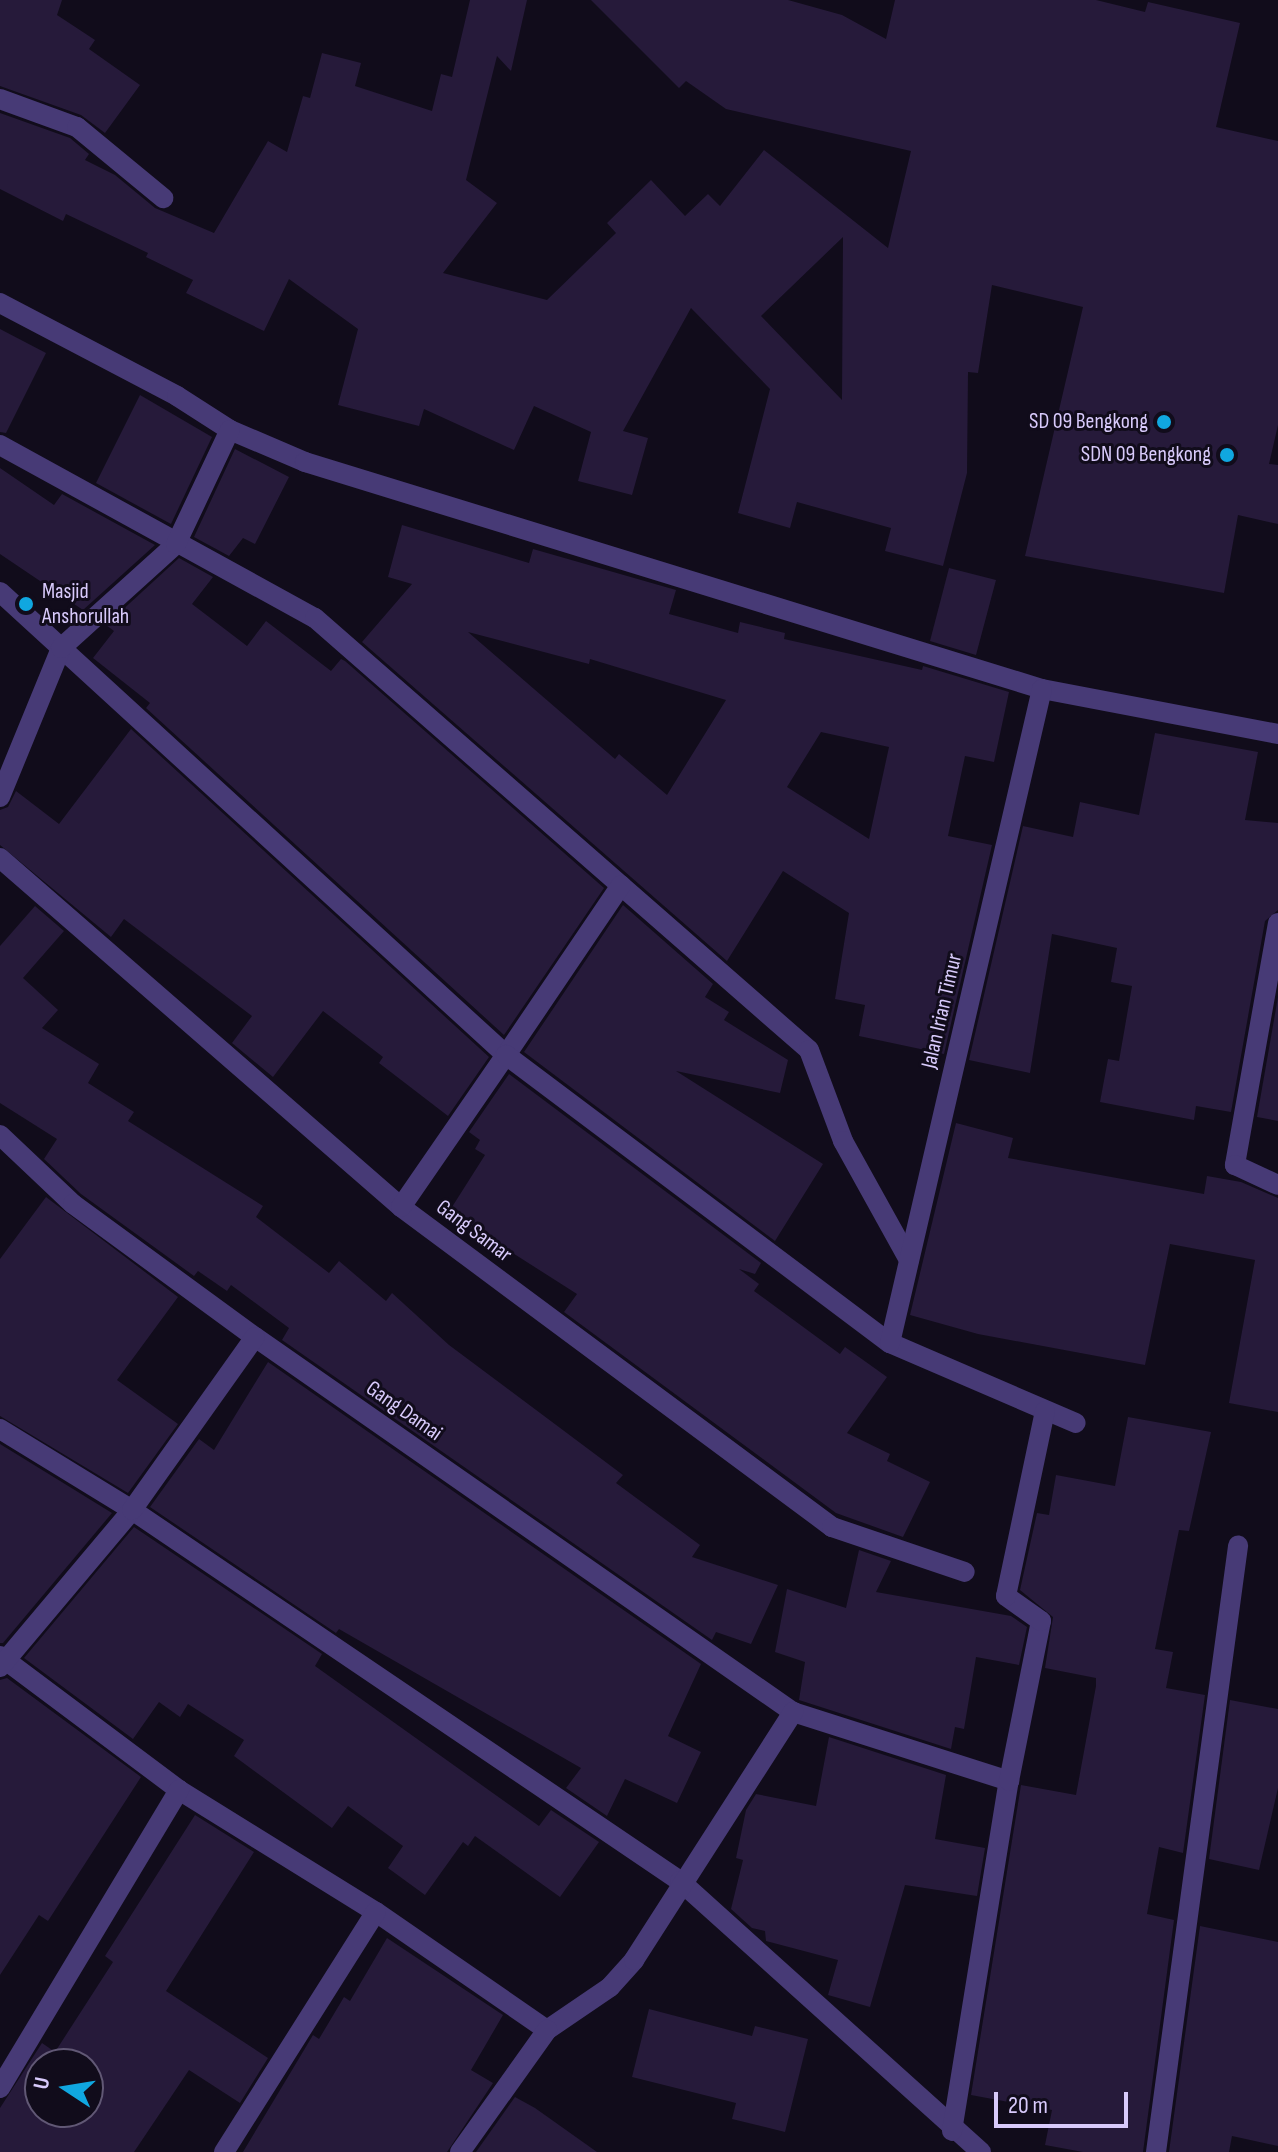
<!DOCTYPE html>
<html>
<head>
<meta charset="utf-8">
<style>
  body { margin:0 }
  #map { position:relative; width:1278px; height:2152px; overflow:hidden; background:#110c1b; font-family:"Sofia Sans Condensed",sans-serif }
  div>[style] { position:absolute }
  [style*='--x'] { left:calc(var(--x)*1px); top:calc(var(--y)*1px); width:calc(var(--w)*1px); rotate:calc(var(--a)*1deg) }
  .building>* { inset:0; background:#261a3a }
  .street>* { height:20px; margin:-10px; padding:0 10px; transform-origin:10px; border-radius:10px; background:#473a76 }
  .dots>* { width:22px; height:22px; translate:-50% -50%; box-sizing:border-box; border:4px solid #110c1b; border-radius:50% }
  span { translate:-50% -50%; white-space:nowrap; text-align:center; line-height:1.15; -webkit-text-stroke:6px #110c1b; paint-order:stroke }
  .poi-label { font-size:22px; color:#d8cafb }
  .right { translate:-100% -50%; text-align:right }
  .left { translate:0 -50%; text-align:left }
  .street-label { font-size:22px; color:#d8cafb }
  .north { position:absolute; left:24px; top:2048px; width:80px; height:80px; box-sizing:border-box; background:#110c1b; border:2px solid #615875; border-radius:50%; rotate:282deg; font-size:22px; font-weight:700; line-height:32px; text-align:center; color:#d8cafb }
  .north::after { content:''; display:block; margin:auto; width:28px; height:36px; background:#10a7e0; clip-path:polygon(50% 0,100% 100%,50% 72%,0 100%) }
  .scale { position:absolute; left:994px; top:2092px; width:134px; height:36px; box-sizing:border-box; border:4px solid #d8cafb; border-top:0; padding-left:10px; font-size:24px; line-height:28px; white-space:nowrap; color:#d8cafb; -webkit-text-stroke:6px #110c1b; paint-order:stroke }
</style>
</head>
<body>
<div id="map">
  <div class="building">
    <div style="clip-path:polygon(0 0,62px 0,57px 15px,95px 40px,89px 49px,140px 85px,105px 133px,81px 115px,0 86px)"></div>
    <div style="clip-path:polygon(evenodd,470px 0,527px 0,511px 71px,497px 56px,466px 180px,497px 203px,443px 273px,547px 300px,616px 233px,607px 223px,651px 180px,685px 216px,708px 194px,720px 206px,764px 150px,888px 248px,911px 151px,726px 109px,686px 81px,679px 88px,591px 0,788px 0,842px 15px,886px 39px,895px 0,1096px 0,1145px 12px,1148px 2px,1240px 23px,1216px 127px,1278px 141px,1278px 425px,1269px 464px,1278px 465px,1278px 524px,1238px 515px,1224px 593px,1025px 556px,1083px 307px,992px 285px,978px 373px,968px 372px,967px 473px,943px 566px,885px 551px,891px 528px,797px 502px,790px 528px,738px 513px,770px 389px,691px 308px,623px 431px,648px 438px,632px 495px,578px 481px,591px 432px,534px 406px,514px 450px,424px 409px,419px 426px,338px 405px,358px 329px,289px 279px,264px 331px,186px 293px,193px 280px,146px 257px,148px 253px,66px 214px,63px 221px,0 189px,0 113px,70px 138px,89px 154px,85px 160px,115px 175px,155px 208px,214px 233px,268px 141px,287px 152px,303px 96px,310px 98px,322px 53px,361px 63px,355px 86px,432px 111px,441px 74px,452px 77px,470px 0,843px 237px,842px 400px,761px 316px,843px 237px)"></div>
    <div style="clip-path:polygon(0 329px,46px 353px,6px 433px,0 432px)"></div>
    <div style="clip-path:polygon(140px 395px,212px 437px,171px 524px,96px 483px)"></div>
    <div style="clip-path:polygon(235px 449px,289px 477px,255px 544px,243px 538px,229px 556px,194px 537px)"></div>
    <div style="clip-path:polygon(0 468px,54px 505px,62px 494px,155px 545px,83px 610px,0 554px)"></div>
    <div style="clip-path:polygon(evenodd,402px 525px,529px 563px,533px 549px,676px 590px,669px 614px,738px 633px,740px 622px,785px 633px,784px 639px,922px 670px,923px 666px,1009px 692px,994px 762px,965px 756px,948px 836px,992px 845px,944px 1054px,859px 1036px,865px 1005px,835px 999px,849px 913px,783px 871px,727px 961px,362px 642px,412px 584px,388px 577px,402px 525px,468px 632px,589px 664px,590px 659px,726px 700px,667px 795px,619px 754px,615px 759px,468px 632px,402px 525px,821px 732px,889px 747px,869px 839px,787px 787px,821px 732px)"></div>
    <div style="clip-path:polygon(179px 558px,213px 577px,192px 604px,247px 646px,266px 621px,331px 671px,341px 659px,345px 661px,604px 888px,504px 1035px,146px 708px,150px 703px,93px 658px,114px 631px,106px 625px)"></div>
    <div style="clip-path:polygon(949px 568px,996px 580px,976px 655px,930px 641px)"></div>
    <div style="clip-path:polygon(131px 729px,489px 1057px,448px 1116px,379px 1063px,383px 1057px,323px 1011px,273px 1077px,232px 1043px,252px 1016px,124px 919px,111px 937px,0 845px,0 810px,8px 807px,16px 791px,59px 824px)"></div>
    <div style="clip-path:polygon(1155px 733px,1258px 752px,1245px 820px,1278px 823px,1278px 910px,1265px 921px,1231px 1112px,1196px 1106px,1194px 1120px,1100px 1102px,1108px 1059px,1119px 1061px,1132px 986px,1111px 982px,1117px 948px,1052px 934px,1030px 1073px,969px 1060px,1023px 826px,1073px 837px,1080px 802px,1139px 815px)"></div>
    <div style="clip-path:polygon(623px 905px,713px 984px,705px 997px,729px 1012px,724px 1020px,788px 1060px,780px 1093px,676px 1071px,823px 1164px,775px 1241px,524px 1052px)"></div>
    <div style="clip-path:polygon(35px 906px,64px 931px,23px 978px,58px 1010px,42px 1028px,99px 1064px,88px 1083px,134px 1112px,128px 1121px,263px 1206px,256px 1217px,329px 1273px,339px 1261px,386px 1301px,392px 1293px,449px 1345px,623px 1475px,616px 1483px,700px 1545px,692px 1557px,778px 1585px,751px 1644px,716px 1632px,712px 1640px,282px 1340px,289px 1328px,231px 1285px,227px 1291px,198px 1271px,194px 1276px,81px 1194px,44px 1159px,57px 1139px,0 1103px,0 946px)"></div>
    <div style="clip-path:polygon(1278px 997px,1278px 1121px,1257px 1117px)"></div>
    <div style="clip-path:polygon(509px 1074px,761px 1263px,755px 1274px,739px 1269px,759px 1284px,754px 1291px,840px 1354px,845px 1347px,887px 1377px,847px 1433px,890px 1454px,887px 1461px,930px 1482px,903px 1537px,836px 1513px,564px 1312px,577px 1294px,486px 1236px,483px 1242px,445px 1218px,485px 1155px,475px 1149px,480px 1140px,469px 1132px)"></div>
    <div style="clip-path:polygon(956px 1123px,1013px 1138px,1008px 1158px,1204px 1194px,1207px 1176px,1241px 1182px,1278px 1198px,1278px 1412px,1229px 1403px,1255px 1260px,1170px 1244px,1145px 1365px,978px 1334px,910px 1315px)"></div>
    <div style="clip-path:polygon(46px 1197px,178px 1297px,117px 1380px,178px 1424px,128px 1493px,0 1416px,0 1259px)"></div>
    <div style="clip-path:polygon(268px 1362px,701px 1664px,668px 1736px,701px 1752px,677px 1803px,625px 1779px,607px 1816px,566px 1788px,581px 1768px,339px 1629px,336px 1633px,150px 1507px,199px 1439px,214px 1450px)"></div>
    <div style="clip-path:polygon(1128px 1417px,1211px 1432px,1189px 1531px,1179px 1530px,1155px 1649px,1173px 1652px,1166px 1688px,1205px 1695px,1183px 1853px,1159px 1847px,1147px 1914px,1174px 1920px,1143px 2152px,1083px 2152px,1045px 2145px,1052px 2110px,971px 2095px,1021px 1785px,1076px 1795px,1096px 1686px,1096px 1678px,1045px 1668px,1053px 1617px,1020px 1590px,1037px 1513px,1049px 1515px,1056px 1475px,1115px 1486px)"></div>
    <div style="clip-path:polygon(0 1444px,112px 1513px,3px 1643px,0 1643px)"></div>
    <div style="clip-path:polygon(134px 1527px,322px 1654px,315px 1666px,539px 1826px,551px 1810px,599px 1842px,560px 1897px,475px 1836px,468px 1846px,463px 1842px,425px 1895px,388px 1868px,403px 1846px,348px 1806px,332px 1828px,234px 1756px,244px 1740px,188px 1704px,180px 1717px,159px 1702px,133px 1739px,24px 1658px)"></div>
    <div style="clip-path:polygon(859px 1550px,891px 1561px,876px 1592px,1011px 1616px,1027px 1627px,1019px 1665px,976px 1657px,964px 1729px,955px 1727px,951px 1749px,799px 1700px,805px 1662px,775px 1652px,787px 1589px,846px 1608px)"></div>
    <div style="clip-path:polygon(7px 1678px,141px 1777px,48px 1921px,39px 1915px,0 1975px,0 1680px)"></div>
    <div style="clip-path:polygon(1230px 1700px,1278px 1709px,1278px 1788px,1259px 1870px,1209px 1859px)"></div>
    <div style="clip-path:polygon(829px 1737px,946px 1775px,935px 1839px,985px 1848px,977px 1896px,905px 1885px,870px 2007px,828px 1995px,838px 1960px,766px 1941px,765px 1931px,752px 1928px,731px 1909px,743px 1860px,736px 1858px,746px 1810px,756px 1794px,816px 1806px)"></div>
    <div style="clip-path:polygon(evenodd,195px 1815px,254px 1852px,166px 1991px,268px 2058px,240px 2103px,189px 2070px,134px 2152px,0 2152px,0 2108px,42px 2043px,55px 2052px,113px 1962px,105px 1956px,195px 1815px,40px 2064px,88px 2064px,88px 2112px,40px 2112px,40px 2064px)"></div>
    <div style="clip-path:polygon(1200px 1926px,1278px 1942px,1278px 2146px,1232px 2136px,1229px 2152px,1169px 2152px)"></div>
    <div style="clip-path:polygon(387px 1938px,503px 2015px,471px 2070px,493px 2083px,447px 2152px,243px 2152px,313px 2035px,319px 2039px,344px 1997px,350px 2001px)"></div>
    <div style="clip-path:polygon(649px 2009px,752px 2036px,755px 2026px,808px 2039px,785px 2132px,732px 2119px,736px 2103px,632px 2077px)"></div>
    <div style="clip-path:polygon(515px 2097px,535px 2108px,597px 2152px,476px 2152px)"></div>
  </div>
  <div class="street">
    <div style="--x:0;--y:99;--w:82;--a:20"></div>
    <div style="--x:77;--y:127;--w:112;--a:39.5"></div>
    <div style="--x:0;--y:303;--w:200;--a:27.7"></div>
    <div style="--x:177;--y:396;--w:63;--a:32.7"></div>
    <div style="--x:230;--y:430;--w:82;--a:23.1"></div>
    <div style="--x:305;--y:462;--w:771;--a:17.12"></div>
    <div style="--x:1042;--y:689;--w:240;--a:10.8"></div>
    <div style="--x:0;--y:445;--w:359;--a:28.8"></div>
    <div style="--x:315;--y:618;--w:656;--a:41.17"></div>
    <div style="--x:809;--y:1050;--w:97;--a:69.5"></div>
    <div style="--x:843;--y:1141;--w:136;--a:61"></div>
    <div style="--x:0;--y:592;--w:686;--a:42.46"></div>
    <div style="--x:506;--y:1055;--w:205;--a:-55.9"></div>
    <div style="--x:0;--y:797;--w:161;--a:-67.7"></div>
    <div style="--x:61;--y:648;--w:155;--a:-42.1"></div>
    <div style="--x:176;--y:544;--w:126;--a:-64.7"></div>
    <div style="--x:0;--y:858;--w:532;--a:41.03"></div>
    <div style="--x:401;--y:1207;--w:537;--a:36.59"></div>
    <div style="--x:832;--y:1527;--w:140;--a:18.7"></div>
    <div style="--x:1278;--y:923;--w:246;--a:100.1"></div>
    <div style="--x:1235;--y:1165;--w:47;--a:24.9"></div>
    <div style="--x:0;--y:1135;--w:100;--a:43.4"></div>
    <div style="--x:73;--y:1204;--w:225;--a:36.2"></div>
    <div style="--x:255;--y:1337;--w:656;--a:34.88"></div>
    <div style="--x:793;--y:1712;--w:227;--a:17.7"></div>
    <div style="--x:401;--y:1207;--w:185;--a:-55.4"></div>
    <div style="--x:506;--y:1055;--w:480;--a:36.9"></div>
    <div style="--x:890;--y:1343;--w:202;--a:23.3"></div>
    <div style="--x:890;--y:1343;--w:671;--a:-76.92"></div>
    <div style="--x:0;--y:1429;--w:155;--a:31.5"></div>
    <div style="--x:132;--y:1510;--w:662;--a:34.1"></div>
    <div style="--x:680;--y:1881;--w:405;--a:42"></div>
    <div style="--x:0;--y:1656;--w:224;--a:36.8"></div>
    <div style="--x:179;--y:1790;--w:232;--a:31.8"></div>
    <div style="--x:376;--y:1912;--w:208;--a:34.6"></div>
    <div style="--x:547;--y:2030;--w:76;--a:-34.3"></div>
    <div style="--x:610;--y:1987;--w:36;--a:-48"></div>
    <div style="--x:634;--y:1960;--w:295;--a:-57.3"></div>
    <div style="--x:0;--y:1667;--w:205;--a:-49.9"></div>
    <div style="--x:132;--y:1510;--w:212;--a:-54.6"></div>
    <div style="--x:0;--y:2088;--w:348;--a:-59"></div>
    <div style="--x:952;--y:2131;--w:355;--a:-80.8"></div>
    <div style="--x:1009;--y:1781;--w:163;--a:-78.7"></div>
    <div style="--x:1041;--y:1621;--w:43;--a:-144.5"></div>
    <div style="--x:1006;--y:1596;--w:189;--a:-78.1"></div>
    <div style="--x:224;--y:2152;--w:284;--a:-57.7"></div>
    <div style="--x:460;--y:2152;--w:150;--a:-54.5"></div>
    <div style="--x:1156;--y:2152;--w:612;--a:-82.29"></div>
  </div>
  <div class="dots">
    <div style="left:1164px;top:422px;background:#10a7e0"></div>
    <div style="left:1227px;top:455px;background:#10a7e0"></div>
    <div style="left:26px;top:604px;background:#10a7e0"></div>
  </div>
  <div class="poi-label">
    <span class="right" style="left:1148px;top:422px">SD 09 Bengkong</span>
    <span class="right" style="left:1211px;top:455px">SDN 09 Bengkong</span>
    <span class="left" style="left:42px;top:604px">Masjid<br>Anshorullah</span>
  </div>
  <div class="street-label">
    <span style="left:942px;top:1011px;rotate:-77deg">Jalan Irian Timur</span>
    <span style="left:474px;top:1231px;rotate:37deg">Gang Samar</span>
    <span style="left:404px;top:1411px;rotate:35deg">Gang Damai</span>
  </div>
  <div class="north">U</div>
  <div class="scale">20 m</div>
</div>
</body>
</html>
